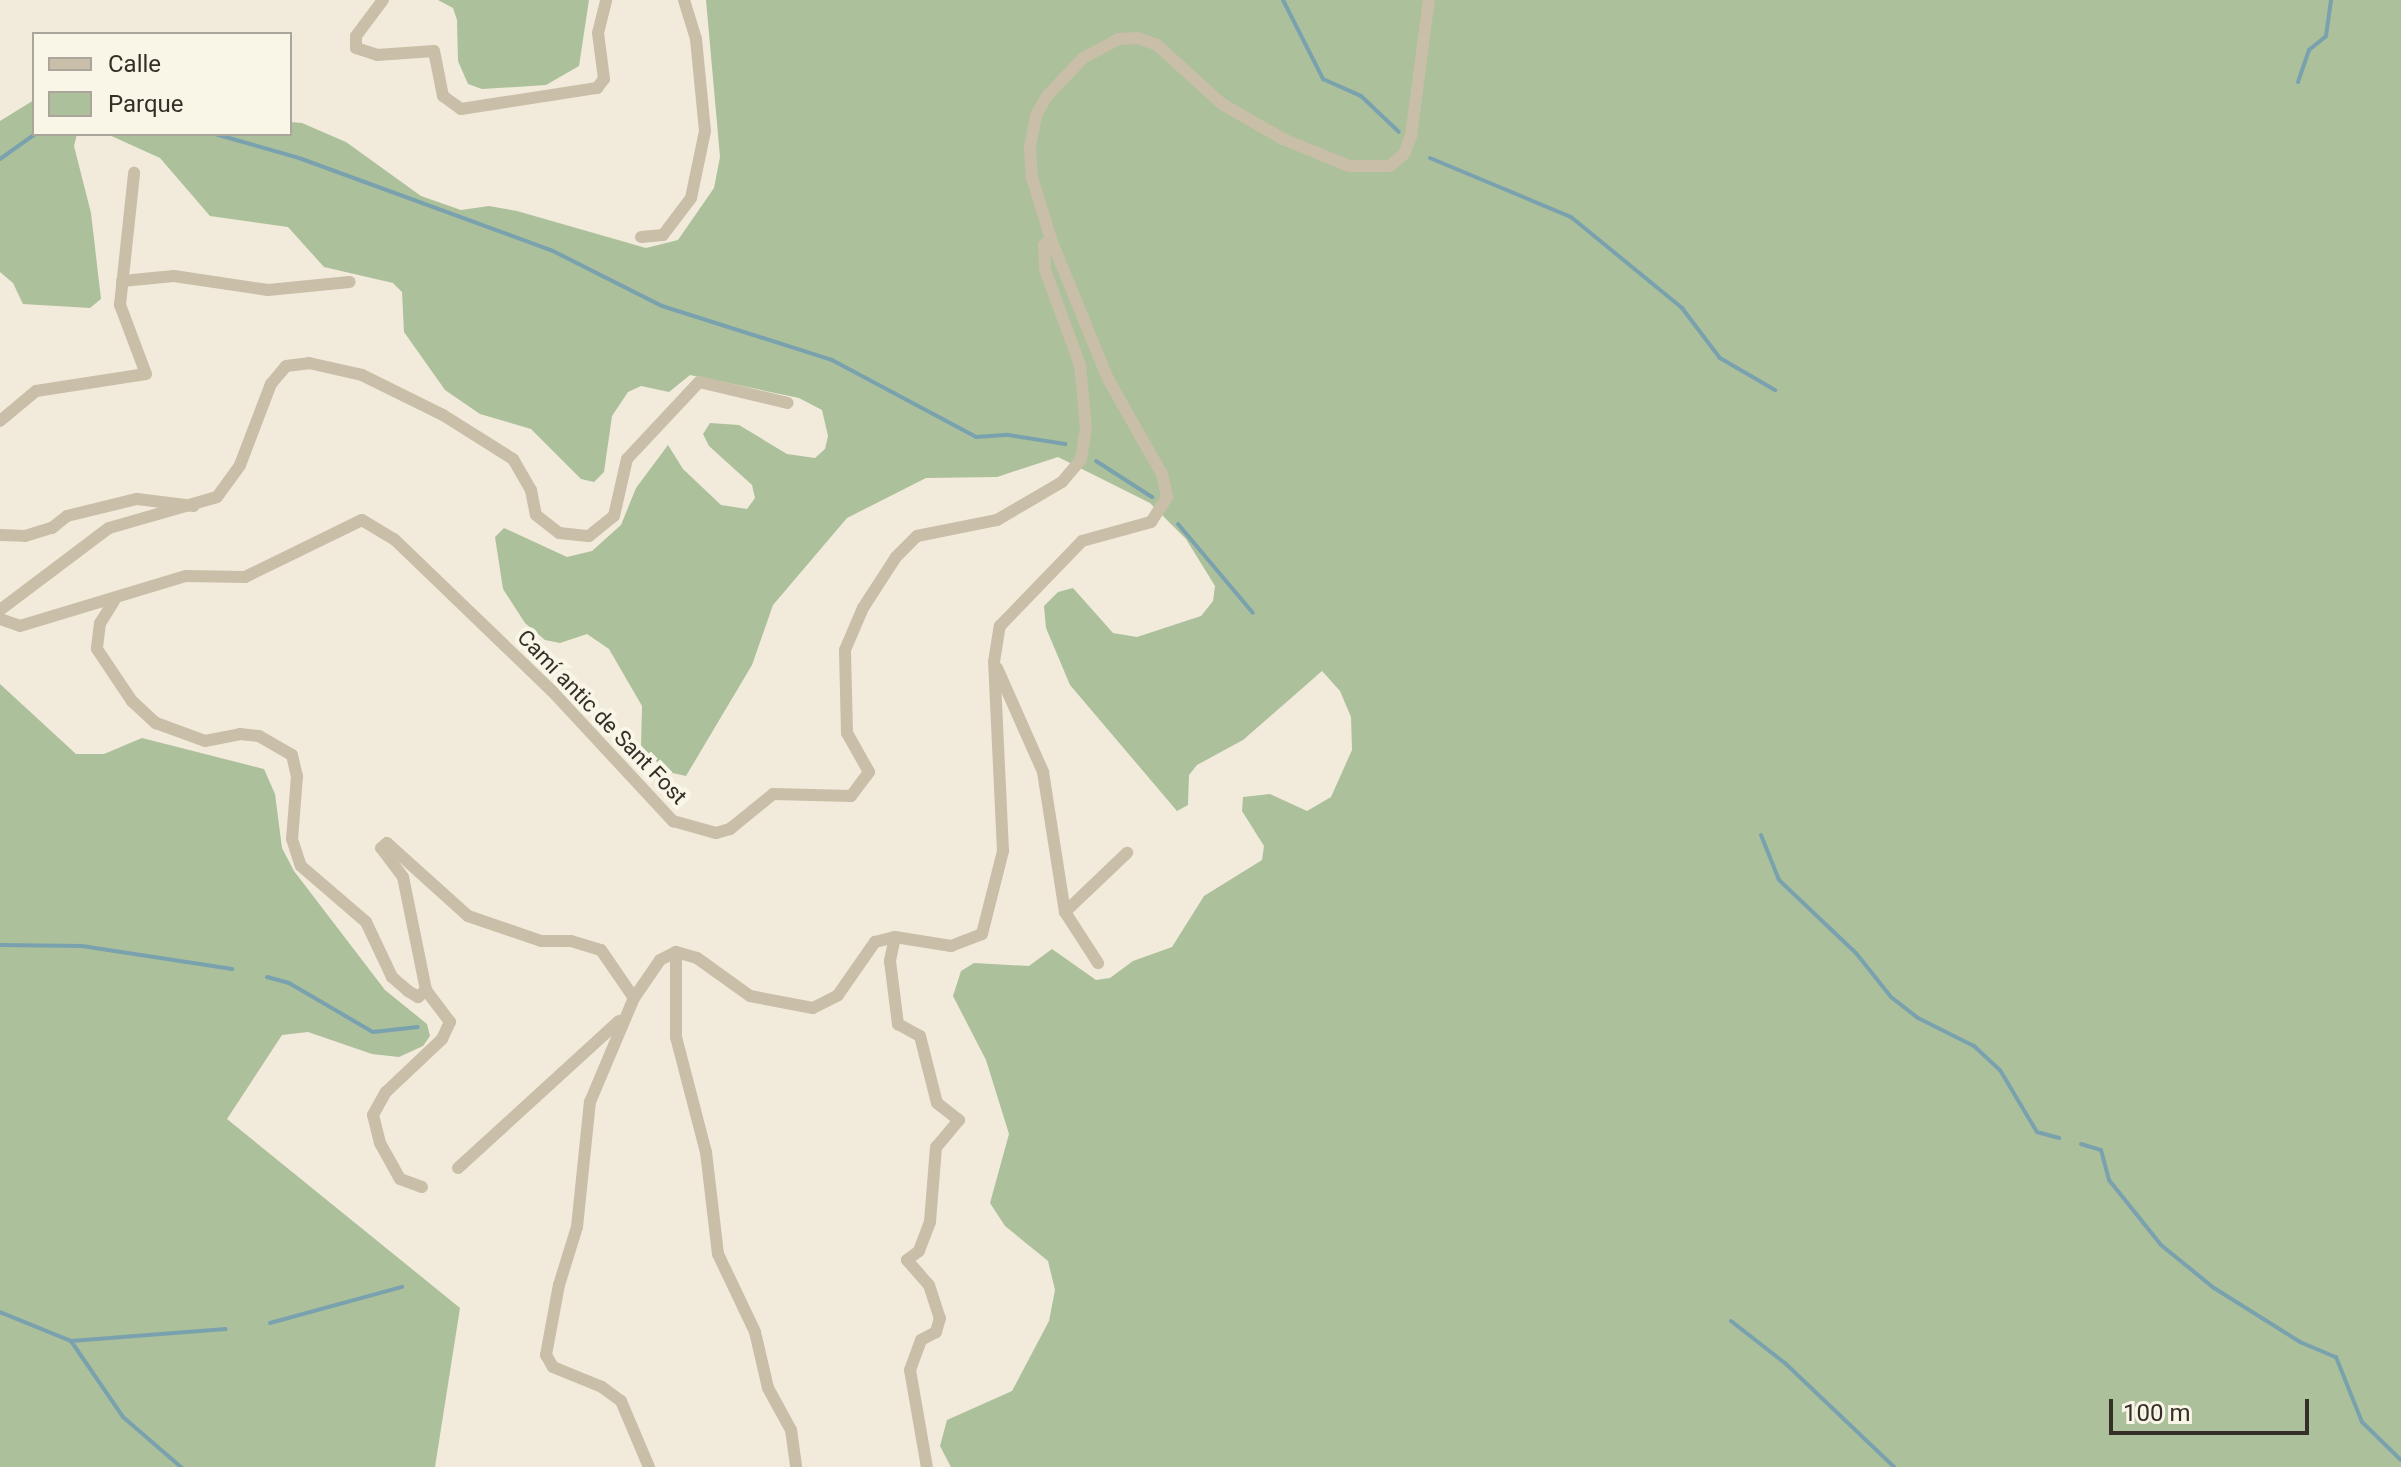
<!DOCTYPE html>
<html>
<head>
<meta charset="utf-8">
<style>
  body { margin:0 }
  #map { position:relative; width:2401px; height:1467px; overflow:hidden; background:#f2ebdb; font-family:Roboto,sans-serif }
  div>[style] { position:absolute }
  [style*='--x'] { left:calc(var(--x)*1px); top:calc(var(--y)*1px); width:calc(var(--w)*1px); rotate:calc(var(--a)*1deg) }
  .green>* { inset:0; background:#acc09b }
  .stream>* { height:4px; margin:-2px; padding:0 2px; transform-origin:2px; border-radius:2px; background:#7aa2ae }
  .minor>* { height:12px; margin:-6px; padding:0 6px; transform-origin:6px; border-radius:6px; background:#c9bea7 }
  span { translate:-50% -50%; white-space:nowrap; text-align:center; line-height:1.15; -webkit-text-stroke:8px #f9f5e7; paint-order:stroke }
  .street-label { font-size:22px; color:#362f28 }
  .legend { position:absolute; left:32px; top:32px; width:260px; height:104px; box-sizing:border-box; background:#f9f5e7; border:2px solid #aba69b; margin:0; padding:10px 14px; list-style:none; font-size:24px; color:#362f28 }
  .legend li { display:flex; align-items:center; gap:16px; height:40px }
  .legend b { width:40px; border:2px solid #aba69b }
  .scale { position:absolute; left:2109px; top:1399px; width:200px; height:36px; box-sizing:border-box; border:4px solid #362f28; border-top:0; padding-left:10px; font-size:24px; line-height:28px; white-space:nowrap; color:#362f28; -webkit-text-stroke:6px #f9f5e7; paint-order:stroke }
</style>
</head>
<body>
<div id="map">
  <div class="green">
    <div style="clip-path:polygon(438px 0,589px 0,579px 66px,546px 85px,482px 89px,468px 84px,458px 61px,457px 20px,453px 8px)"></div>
    <div style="clip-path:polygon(706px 0,2401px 0,2401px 1467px,951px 1467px,940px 1446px,947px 1420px,1012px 1391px,1049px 1321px,1055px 1290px,1048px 1261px,1005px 1226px,990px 1203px,1009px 1134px,986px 1060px,953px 996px,961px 971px,974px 963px,1029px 966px,1052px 949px,1096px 980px,1110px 978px,1133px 961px,1172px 947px,1204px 896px,1262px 860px,1264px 846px,1242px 811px,1243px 797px,1270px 794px,1307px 811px,1331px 797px,1352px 750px,1351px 717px,1340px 691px,1322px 671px,1243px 740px,1197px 765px,1189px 775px,1188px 805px,1177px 811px,1070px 685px,1046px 628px,1044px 606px,1058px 592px,1073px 588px,1113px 633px,1137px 637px,1201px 616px,1213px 601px,1215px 586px,1186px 539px,1150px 503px,1058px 457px,997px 477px,926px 478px,847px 518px,773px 605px,752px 665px,686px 776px,659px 770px,646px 762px,641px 749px,642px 706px,609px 649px,587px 634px,560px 643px,545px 640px,525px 623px,503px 589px,495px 537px,504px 528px,567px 557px,592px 551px,621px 525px,636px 488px,668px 445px,683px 469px,721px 505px,747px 509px,755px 498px,752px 485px,709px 446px,703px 434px,710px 423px,739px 425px,787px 454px,815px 458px,825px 449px,828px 436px,822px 410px,799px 398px,690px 375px,669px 392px,641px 386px,628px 392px,612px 416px,604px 472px,594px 482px,581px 479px,531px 429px,480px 414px,445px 390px,404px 332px,402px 292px,393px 283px,324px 267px,288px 227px,210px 216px,160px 158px,107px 134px,290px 134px,290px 122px,302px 123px,346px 142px,421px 196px,461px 210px,489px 206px,517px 211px,646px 248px,678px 240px,714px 188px,720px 157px)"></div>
    <div style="clip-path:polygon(34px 100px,34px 134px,77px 134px,74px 146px,91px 213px,101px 299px,90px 308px,23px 304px,13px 283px,0 272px,0 121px)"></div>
    <div style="clip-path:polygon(0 684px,76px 754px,104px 754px,142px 738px,264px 769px,275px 794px,282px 848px,294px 871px,385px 990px,427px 1024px,430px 1036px,423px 1046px,399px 1057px,372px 1054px,308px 1032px,282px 1035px,227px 1119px,460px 1308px,435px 1467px,0 1467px)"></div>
  </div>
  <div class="stream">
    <div style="--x:1283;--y:0;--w:89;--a:63.1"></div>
    <div style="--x:1323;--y:79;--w:42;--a:24.1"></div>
    <div style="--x:1361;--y:96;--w:52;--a:43.5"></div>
    <div style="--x:2298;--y:82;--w:34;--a:-71"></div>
    <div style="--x:2309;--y:50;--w:22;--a:-39"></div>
    <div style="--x:2326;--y:36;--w:36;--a:-82"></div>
    <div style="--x:215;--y:134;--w:87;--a:15.9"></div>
    <div style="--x:299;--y:158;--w:268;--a:20.1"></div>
    <div style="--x:551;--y:250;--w:124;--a:26.8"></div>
    <div style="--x:662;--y:306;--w:178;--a:17.6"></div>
    <div style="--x:832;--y:360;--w:163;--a:28.1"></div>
    <div style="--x:976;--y:437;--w:32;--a:-4"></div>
    <div style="--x:1008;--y:435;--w:58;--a:9"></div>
    <div style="--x:1430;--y:158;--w:153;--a:22.7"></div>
    <div style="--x:1571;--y:217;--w:144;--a:39.3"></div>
    <div style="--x:1682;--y:308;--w:63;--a:52.8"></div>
    <div style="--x:1720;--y:358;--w:64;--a:30.2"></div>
    <div style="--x:0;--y:159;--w:43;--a:-35.5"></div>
    <div style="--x:1096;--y:461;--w:67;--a:32.7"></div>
    <div style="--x:1178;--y:524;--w:116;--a:49.9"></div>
    <div style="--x:1761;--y:835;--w:48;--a:68.2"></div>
    <div style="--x:1779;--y:880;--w:106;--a:43.5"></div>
    <div style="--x:1856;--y:953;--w:56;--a:51.5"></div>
    <div style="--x:1891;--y:997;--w:34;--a:38"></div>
    <div style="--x:1918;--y:1018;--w:63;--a:26.6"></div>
    <div style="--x:1974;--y:1046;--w:35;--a:43"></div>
    <div style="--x:2000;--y:1070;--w:72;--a:59.2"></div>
    <div style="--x:2037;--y:1132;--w:23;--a:15"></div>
    <div style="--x:0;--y:945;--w:82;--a:0.7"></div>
    <div style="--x:82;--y:946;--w:152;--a:8.7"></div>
    <div style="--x:267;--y:977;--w:23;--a:15"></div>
    <div style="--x:289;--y:983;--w:97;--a:30.3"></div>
    <div style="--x:373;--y:1032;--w:45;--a:-6.3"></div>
    <div style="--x:2081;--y:1144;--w:21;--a:17"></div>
    <div style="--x:2101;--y:1150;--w:31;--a:75"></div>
    <div style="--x:2109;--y:1180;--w:83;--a:51.3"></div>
    <div style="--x:2161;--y:1245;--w:68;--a:39.1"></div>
    <div style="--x:2214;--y:1288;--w:102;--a:32.1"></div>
    <div style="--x:2300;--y:1342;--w:39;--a:23"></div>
    <div style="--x:2336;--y:1357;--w:70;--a:68.2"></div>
    <div style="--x:2362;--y:1422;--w:54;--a:44.3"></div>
    <div style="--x:0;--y:1312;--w:77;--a:22.2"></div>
    <div style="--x:71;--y:1341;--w:92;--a:55.6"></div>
    <div style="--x:123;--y:1417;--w:77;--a:40.8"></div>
    <div style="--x:1731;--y:1321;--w:70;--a:38"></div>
    <div style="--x:1786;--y:1364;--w:149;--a:43.6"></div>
    <div style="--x:270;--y:1323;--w:137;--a:-15.3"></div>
    <div style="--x:71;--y:1341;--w:155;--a:-4.4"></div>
  </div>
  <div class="minor">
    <div style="--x:383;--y:0;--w:45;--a:126.9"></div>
    <div style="--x:356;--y:36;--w:12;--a:90"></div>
    <div style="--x:356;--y:48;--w:22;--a:18"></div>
    <div style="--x:377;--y:55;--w:57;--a:-4"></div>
    <div style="--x:434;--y:51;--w:46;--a:78.7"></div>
    <div style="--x:443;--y:96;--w:22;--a:36"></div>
    <div style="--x:461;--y:109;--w:138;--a:-8.8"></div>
    <div style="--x:597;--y:88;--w:11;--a:-52"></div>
    <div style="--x:604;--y:79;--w:46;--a:-97.4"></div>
    <div style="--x:598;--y:33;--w:34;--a:-76"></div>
    <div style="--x:641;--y:237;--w:22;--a:-5"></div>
    <div style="--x:663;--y:235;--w:46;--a:-52.9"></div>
    <div style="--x:691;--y:198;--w:68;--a:-78.2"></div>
    <div style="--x:705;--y:131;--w:92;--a:-95.6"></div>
    <div style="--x:696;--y:39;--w:41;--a:-107.1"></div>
    <div style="--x:122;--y:281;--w:52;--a:-5.5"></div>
    <div style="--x:174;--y:276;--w:95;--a:8.5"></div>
    <div style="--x:268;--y:290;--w:82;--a:-5.6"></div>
    <div style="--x:0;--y:421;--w:47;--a:-39.8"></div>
    <div style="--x:36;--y:391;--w:111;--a:-8.8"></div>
    <div style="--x:146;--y:374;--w:74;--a:-110.6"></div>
    <div style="--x:120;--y:305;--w:133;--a:-83.9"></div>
    <div style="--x:0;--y:535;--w:25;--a:2"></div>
    <div style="--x:25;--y:536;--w:28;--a:-17"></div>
    <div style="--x:52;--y:528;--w:19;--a:-39"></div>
    <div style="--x:67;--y:516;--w:72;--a:-13.7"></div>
    <div style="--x:137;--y:499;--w:57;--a:7"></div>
    <div style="--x:114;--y:601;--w:26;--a:122"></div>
    <div style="--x:100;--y:623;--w:26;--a:97"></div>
    <div style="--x:97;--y:649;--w:63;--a:56.1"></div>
    <div style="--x:132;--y:701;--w:33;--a:43"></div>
    <div style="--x:156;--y:723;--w:52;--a:20.2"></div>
    <div style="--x:205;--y:741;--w:36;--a:-11"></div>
    <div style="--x:240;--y:734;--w:19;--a:6"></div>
    <div style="--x:259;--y:736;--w:38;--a:30"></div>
    <div style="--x:292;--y:755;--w:22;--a:77"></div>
    <div style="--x:297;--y:776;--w:63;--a:94.5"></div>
    <div style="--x:292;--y:839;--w:28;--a:72"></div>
    <div style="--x:301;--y:866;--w:86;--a:40.7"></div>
    <div style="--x:366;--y:922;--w:61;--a:64.7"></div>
    <div style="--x:392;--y:977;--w:21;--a:41"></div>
    <div style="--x:408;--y:991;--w:12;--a:31"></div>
    <div style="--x:418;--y:997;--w:11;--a:-41"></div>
    <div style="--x:426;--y:990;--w:115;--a:-101.5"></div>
    <div style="--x:403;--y:877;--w:36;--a:-127"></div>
    <div style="--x:381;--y:848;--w:8;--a:-40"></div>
    <div style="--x:387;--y:843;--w:109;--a:42"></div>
    <div style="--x:468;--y:916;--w:77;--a:18.9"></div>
    <div style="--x:541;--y:941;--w:30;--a:0"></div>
    <div style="--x:571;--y:941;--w:31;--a:17"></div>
    <div style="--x:601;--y:950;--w:58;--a:55.5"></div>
    <div style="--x:0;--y:610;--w:136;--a:-37"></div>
    <div style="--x:109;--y:528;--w:112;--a:-16"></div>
    <div style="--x:217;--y:497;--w:39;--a:-54"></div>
    <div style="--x:240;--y:465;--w:87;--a:-69.1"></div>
    <div style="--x:271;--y:384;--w:23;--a:-50"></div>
    <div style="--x:286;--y:366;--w:23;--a:-7"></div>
    <div style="--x:309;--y:363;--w:54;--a:12.8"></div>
    <div style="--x:362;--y:375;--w:90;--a:26.3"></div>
    <div style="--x:443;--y:415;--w:83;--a:32.2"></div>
    <div style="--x:513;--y:459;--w:36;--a:60"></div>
    <div style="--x:531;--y:490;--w:25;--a:79"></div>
    <div style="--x:536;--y:515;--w:29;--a:38"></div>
    <div style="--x:559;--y:533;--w:30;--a:6"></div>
    <div style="--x:589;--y:536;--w:32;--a:-39"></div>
    <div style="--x:614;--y:516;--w:58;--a:-77.2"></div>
    <div style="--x:627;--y:459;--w:105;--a:-46.9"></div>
    <div style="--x:699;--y:382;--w:91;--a:13.3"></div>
    <div style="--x:0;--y:619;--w:21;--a:19"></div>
    <div style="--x:20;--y:626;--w:173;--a:-16.8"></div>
    <div style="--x:186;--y:576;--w:59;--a:1"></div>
    <div style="--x:245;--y:577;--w:130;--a:-26"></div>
    <div style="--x:362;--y:520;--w:37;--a:31"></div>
    <div style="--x:394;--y:539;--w:219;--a:43.9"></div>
    <div style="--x:552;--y:691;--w:178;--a:47.1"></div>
    <div style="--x:673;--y:821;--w:45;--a:15.6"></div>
    <div style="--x:716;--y:833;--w:15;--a:-16"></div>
    <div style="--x:730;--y:829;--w:55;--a:-39.1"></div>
    <div style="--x:773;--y:794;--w:78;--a:1.5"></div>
    <div style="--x:851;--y:796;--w:30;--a:-53"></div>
    <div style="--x:869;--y:772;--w:45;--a:-119.4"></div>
    <div style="--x:847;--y:733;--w:83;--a:-91.4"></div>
    <div style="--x:845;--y:650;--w:46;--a:-66.8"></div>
    <div style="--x:863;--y:608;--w:61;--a:-57.1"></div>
    <div style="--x:896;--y:557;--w:30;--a:-45"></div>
    <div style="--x:917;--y:536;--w:82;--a:-11.3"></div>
    <div style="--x:997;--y:520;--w:75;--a:-30.3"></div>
    <div style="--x:1062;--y:482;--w:30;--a:-50"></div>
    <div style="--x:1081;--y:459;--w:31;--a:-81"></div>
    <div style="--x:1086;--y:428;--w:63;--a:-95.4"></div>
    <div style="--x:1080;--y:365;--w:101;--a:-110.2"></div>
    <div style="--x:1045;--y:270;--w:25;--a:-92"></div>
    <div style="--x:1044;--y:245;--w:9;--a:-41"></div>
    <div style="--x:997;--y:668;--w:114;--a:66.1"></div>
    <div style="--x:1043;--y:772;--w:142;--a:81.1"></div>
    <div style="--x:1065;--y:912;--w:61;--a:57.1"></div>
    <div style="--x:1065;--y:912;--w:86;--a:-43.6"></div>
    <div style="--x:895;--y:937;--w:25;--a:102"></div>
    <div style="--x:890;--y:961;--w:64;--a:82.8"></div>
    <div style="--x:898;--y:1024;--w:25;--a:29"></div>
    <div style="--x:920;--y:1036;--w:69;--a:75.8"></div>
    <div style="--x:937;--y:1103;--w:28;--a:38"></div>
    <div style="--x:959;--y:1120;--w:35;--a:130"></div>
    <div style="--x:936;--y:1147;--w:75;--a:94.6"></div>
    <div style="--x:930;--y:1222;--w:31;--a:111"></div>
    <div style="--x:919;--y:1251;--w:15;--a:143"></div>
    <div style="--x:907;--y:1260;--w:33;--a:49"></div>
    <div style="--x:929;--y:1285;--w:35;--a:72"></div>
    <div style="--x:940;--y:1318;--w:15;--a:106"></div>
    <div style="--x:936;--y:1332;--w:17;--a:152"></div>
    <div style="--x:921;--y:1340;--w:32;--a:110"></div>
    <div style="--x:910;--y:1370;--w:98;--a:80.1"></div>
    <div style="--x:676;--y:952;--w:85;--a:90"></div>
    <div style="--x:676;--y:1037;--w:119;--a:75.4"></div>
    <div style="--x:706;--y:1152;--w:103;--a:83.3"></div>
    <div style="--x:718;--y:1254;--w:86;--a:64.6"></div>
    <div style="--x:755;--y:1332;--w:57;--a:76.9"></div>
    <div style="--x:768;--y:1388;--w:48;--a:61.3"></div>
    <div style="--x:791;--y:1430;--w:37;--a:82"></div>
    <div style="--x:458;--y:1168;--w:218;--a:-42.4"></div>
    <div style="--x:422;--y:1187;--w:23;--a:-160"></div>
    <div style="--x:400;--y:1179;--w:41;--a:-119.1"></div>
    <div style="--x:380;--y:1143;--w:29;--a:-104"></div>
    <div style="--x:373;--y:1115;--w:26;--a:-61"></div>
    <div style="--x:386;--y:1092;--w:77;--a:-43.4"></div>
    <div style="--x:442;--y:1039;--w:19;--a:-65"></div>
    <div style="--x:450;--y:1022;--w:40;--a:-127"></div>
    <div style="--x:649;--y:1467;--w:72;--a:-113"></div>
    <div style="--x:621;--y:1401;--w:24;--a:-144"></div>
    <div style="--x:602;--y:1387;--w:53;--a:-157.8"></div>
    <div style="--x:553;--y:1367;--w:14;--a:-120"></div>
    <div style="--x:546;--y:1355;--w:71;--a:-79.5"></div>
    <div style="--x:559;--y:1285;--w:61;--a:-72.8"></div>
    <div style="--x:577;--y:1227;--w:126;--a:-84.1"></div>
    <div style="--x:590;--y:1102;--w:113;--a:-67.1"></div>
    <div style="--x:634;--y:998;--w:46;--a:-55.6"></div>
    <div style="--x:660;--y:960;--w:18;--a:-27"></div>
    <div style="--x:676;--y:952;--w:22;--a:16"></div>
    <div style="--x:697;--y:958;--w:65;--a:35.6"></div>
    <div style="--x:750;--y:996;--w:64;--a:10.8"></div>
    <div style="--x:813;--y:1008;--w:28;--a:-27"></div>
    <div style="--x:838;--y:995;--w:65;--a:-55.1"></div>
    <div style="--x:875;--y:942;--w:21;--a:-14"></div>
    <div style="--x:895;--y:937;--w:57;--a:9.1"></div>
    <div style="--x:951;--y:946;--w:33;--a:-21"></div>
    <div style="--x:982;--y:934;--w:86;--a:-75.8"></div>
    <div style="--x:1003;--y:851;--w:189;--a:-92.7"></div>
    <div style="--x:994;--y:662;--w:36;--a:-81"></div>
    <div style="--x:1000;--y:626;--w:118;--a:-46"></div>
    <div style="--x:1082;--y:541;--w:72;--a:-15.4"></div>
    <div style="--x:1151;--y:522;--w:30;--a:-57"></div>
    <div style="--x:1167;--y:497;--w:24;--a:-102"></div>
    <div style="--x:1162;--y:474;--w:109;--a:-119.6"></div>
    <div style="--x:1108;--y:379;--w:151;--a:-112.2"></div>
    <div style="--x:1051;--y:239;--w:64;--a:-107.3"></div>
    <div style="--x:1032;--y:178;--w:31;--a:-94"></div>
    <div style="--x:1030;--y:147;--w:33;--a:-79"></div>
    <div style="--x:1036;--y:115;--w:22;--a:-60"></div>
    <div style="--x:1047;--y:96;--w:52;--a:-46.5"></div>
    <div style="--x:1083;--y:58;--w:40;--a:-28"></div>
    <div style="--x:1118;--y:39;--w:20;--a:-3"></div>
    <div style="--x:1138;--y:38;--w:20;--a:20"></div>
    <div style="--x:1157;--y:45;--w:88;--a:42.2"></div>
    <div style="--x:1222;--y:104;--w:70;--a:29.8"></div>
    <div style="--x:1283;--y:139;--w:71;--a:22.2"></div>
    <div style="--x:1349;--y:166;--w:41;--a:0"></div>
    <div style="--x:1390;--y:166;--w:18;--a:-41"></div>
    <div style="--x:1404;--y:154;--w:19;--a:-69"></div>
    <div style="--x:1411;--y:136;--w:137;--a:-82.5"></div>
  </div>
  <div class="street-label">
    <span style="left:602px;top:717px;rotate:46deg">Camí antic de Sant Fost</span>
  </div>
  <ul class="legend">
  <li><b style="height:10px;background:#c9bea7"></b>Calle</li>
  <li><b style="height:22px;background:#acc09b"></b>Parque</li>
  </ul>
  <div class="scale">100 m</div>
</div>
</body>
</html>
